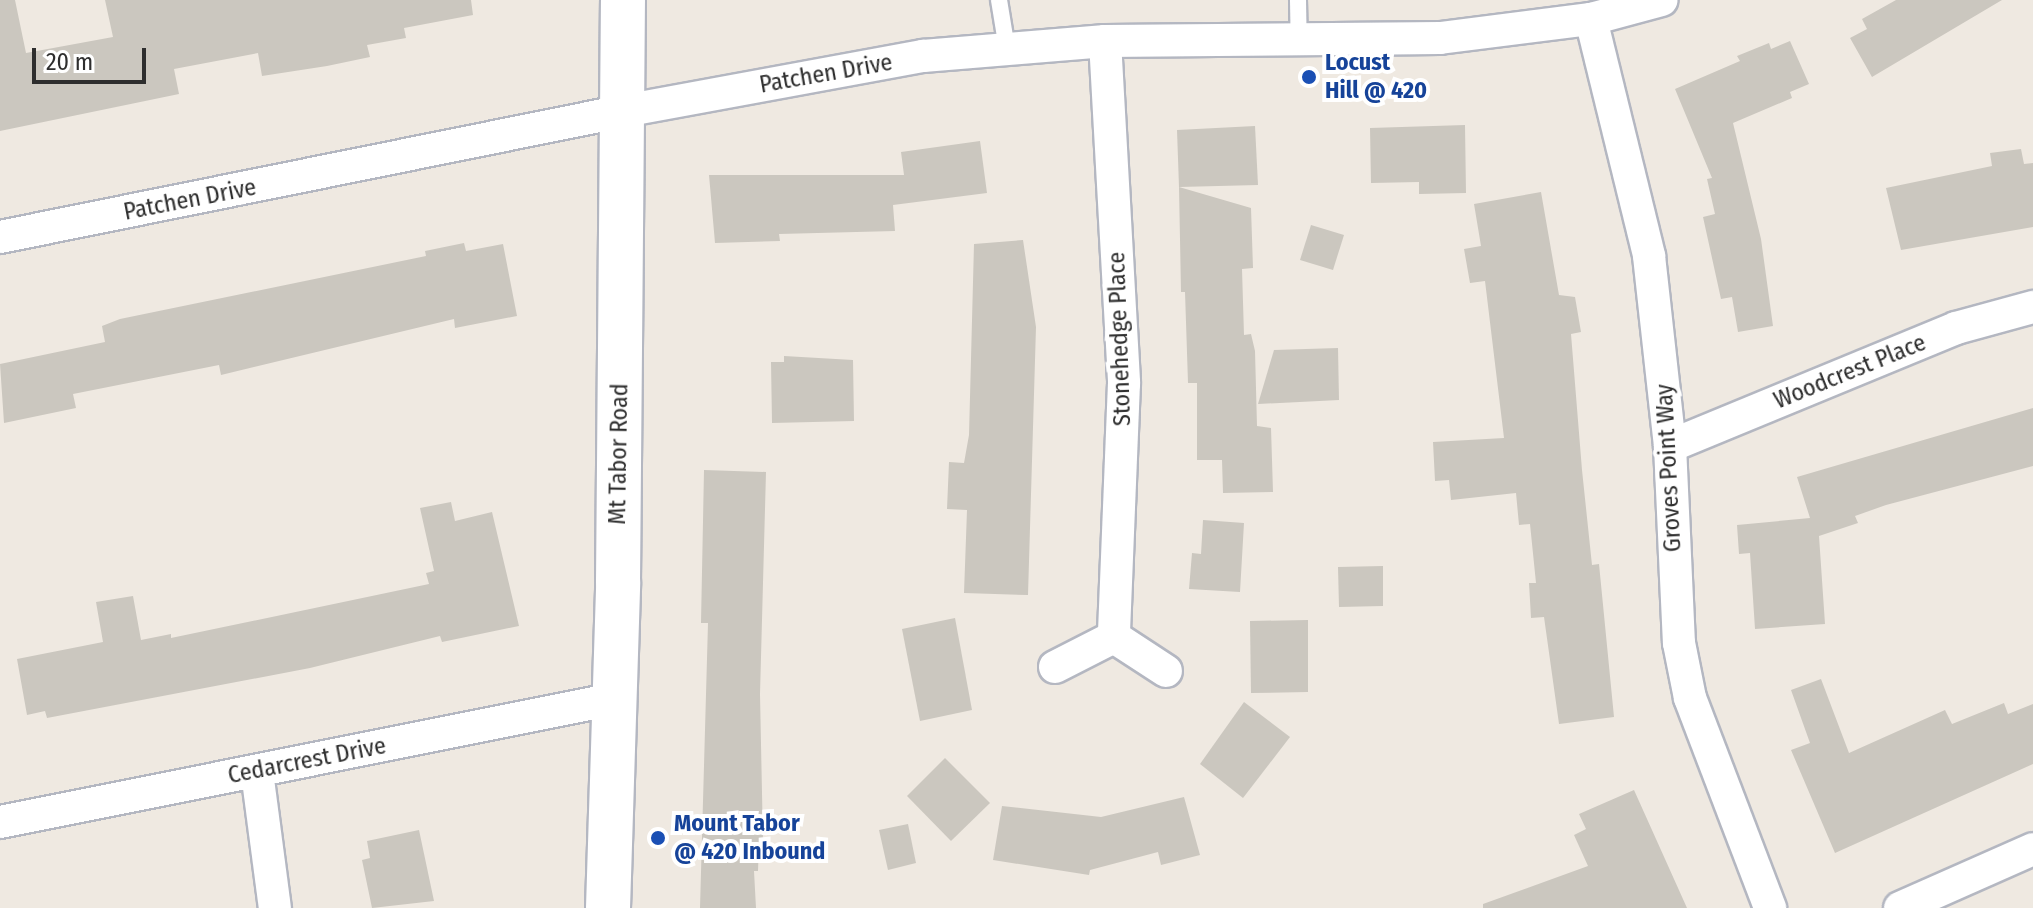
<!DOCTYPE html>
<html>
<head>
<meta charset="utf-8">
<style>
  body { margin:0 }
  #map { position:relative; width:2033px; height:908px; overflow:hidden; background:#efe9e1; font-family:"Fira Sans Condensed",sans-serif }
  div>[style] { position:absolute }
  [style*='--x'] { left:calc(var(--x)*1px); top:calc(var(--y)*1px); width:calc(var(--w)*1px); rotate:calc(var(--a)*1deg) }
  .building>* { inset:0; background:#cbc7bf }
  .roads { filter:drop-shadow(2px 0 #b4b7c1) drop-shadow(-2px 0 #b4b7c1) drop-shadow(0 2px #b4b7c1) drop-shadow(0 -2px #b4b7c1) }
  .lane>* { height:16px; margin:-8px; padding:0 8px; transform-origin:8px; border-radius:8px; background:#fff }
  .street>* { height:32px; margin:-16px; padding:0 16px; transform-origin:16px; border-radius:16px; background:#fff }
  .secondary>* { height:44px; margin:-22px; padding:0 22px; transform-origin:22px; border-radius:22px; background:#fff }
  .dots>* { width:22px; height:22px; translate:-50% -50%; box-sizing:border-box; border:4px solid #fff; border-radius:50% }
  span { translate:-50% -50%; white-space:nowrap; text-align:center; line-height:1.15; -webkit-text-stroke:8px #fff; paint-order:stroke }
  .transit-label { font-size:24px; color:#164399; font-weight:700 }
  .left { translate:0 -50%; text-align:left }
  .street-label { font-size:24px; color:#2e2e2e }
  .scale { position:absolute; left:32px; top:48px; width:114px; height:36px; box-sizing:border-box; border:4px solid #2e2e2e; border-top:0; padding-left:10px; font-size:24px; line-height:28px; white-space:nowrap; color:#2e2e2e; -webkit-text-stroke:6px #fff; paint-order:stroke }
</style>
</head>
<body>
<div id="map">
  <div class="building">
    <div style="clip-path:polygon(0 0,15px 0,26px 53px,113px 37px,105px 0,471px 0,473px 15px,404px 28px,406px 38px,367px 45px,370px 57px,327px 66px,262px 76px,258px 53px,174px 69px,179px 94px,0 131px)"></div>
    <div style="clip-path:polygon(1896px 0,2002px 0,1872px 77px,1850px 38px,1867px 29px,1862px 19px)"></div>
    <div style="clip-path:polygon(1790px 41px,1809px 84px,1790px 92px,1792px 98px,1733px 123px,1761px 239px,1773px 326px,1738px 332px,1732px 297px,1721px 299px,1703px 217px,1715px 214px,1707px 179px,1712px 178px,1675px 89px,1740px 61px,1737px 56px,1769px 43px,1771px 49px)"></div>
    <div style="clip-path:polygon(1465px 125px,1466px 193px,1419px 194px,1419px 182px,1371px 183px,1370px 128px)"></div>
    <div style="clip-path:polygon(1255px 126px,1258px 185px,1179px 187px,1177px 130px)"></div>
    <div style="clip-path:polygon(980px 141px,987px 193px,893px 205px,895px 231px,779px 234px,780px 241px,715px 243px,709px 175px,904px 175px,901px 152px)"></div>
    <div style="clip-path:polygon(2021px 149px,2024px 164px,2033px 163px,2033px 227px,1901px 250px,1886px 188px,1992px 166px,1990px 153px)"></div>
    <div style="clip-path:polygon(1179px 187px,1251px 208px,1253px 268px,1242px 269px,1244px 335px,1251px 334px,1255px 351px,1257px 426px,1271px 428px,1273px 492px,1223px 493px,1222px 460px,1197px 460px,1197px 383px,1188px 383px,1185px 292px,1181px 292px)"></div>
    <div style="clip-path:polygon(1541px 192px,1559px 295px,1575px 297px,1581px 332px,1571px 334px,1582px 470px,1592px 565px,1599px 564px,1614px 717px,1559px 724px,1544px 617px,1531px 618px,1529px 583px,1536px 583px,1530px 524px,1519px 525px,1516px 493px,1451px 500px,1449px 480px,1435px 481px,1433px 442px,1504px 438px,1485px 281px,1470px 283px,1464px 249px,1481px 246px,1474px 204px)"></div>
    <div style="clip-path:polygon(1311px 225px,1344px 235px,1333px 270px,1300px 260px)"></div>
    <div style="clip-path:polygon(1023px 240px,1036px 327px,1028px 595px,964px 593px,967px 510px,947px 509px,949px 462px,964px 463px,969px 435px,974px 244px)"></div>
    <div style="clip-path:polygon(464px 243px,466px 251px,503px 244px,517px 316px,455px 328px,454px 319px,221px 375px,219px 365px,73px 394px,76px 408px,4px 423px,0 364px,105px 342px,102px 326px,120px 319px,426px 256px,425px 251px)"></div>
    <div style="clip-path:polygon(1338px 348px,1339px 400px,1258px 404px,1274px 350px)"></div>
    <div style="clip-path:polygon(784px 356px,853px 360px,854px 421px,772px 423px,771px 362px,784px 362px)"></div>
    <div style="clip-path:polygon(2033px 408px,2033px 466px,1886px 505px,1855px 516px,1858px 523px,1819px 536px,1825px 624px,1755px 629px,1750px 553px,1739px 554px,1737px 525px,1810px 518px,1797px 477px)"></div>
    <div style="clip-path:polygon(704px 470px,766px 472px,760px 694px,763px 842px,759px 842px,758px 871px,754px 871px,756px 908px,700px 908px,708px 623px,701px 623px)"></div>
    <div style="clip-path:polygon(451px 502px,455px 521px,492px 512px,519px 626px,442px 642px,440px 636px,310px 668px,47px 718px,45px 711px,27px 715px,17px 659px,103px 642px,96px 602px,133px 596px,141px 640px,171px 634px,171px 638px,429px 584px,426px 573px,434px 571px,420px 508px)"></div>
    <div style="clip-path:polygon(1203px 520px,1244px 523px,1240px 592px,1189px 589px,1192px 553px,1201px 554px)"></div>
    <div style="clip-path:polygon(1383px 566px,1383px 606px,1339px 607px,1338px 567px)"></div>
    <div style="clip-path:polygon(955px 618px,972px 710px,920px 721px,902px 629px)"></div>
    <div style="clip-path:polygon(1308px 620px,1308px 692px,1251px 693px,1250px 621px)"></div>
    <div style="clip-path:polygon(1821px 679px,1849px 753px,1945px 710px,1952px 724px,2004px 703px,2008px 714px,2033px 704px,2033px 764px,1835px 853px,1791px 750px,1810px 743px,1791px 690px)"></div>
    <div style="clip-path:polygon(1244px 702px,1290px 737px,1243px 798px,1200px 764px)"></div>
    <div style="clip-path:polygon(945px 758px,990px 803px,951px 841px,907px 796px)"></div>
    <div style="clip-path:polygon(1634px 790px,1687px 908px,1483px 908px,1483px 904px,1588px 866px,1574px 835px,1586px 829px,1579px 814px)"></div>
    <div style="clip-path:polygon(1184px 797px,1200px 855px,1161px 865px,1158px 852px,1090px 870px,1089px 875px,993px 860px,1002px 806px,1101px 817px)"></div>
    <div style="clip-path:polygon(908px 824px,916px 863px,888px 870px,879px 830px)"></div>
    <div style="clip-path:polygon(419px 830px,434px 901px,372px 908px,362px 860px,370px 858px,367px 841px)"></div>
  </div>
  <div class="roads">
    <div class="lane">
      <div style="--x:999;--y:0;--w:50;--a:80.7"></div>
      <div style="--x:1298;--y:0;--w:39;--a:89"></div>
    </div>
    <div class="street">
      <div style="--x:1591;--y:19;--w:244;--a:76.2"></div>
      <div style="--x:1649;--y:256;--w:191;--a:83.7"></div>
      <div style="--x:1670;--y:446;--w:197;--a:87.4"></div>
      <div style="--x:1679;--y:643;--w:56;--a:78.7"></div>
      <div style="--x:1690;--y:698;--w:225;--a:69.1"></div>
      <div style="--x:1105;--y:41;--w:343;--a:86.8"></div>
      <div style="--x:1124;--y:383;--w:254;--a:92.3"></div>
      <div style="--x:0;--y:237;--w:636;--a:-11.43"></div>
      <div style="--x:623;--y:111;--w:305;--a:-10.4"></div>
      <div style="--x:923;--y:56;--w:183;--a:-4.7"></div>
      <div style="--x:1105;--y:41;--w:335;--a:-0.5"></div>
      <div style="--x:1440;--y:38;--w:152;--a:-7.2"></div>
      <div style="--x:1591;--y:19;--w:73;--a:-15"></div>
      <div style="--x:1670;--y:446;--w:309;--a:-22.4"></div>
      <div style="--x:1956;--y:328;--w:80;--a:-15.3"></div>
      <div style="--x:1055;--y:667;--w:66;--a:-27"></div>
      <div style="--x:1114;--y:637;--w:62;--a:33.2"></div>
      <div style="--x:257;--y:772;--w:137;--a:82.5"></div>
      <div style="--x:0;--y:822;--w:626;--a:-11.33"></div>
      <div style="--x:1900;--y:908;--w:145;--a:-23.9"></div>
    </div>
    <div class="secondary">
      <div style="--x:608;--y:908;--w:326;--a:-88.2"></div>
      <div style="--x:618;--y:582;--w:582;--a:-89.51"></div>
    </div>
  </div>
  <div class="dots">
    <div style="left:1309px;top:77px;background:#1a4fb4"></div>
    <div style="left:658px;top:838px;background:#1a4fb4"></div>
  </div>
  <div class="transit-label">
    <span class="left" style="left:1325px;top:77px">Locust<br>Hill @ 420</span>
    <span class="left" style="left:674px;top:838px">Mount Tabor<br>@ 420 Inbound</span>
  </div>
  <div class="street-label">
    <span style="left:826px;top:74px;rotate:-10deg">Patchen Drive</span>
    <span style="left:190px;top:200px;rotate:-11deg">Patchen Drive</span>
    <span style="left:1120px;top:339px;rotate:-92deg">Stonehedge Place</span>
    <span style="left:1850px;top:372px;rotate:-22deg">Woodcrest Place</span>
    <span style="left:619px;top:454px;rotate:-89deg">Mt Tabor Road</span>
    <span style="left:1669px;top:468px;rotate:-93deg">Groves Point Way</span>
    <span style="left:307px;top:761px;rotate:-11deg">Cedarcrest Drive</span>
  </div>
  <div class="scale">20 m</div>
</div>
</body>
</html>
